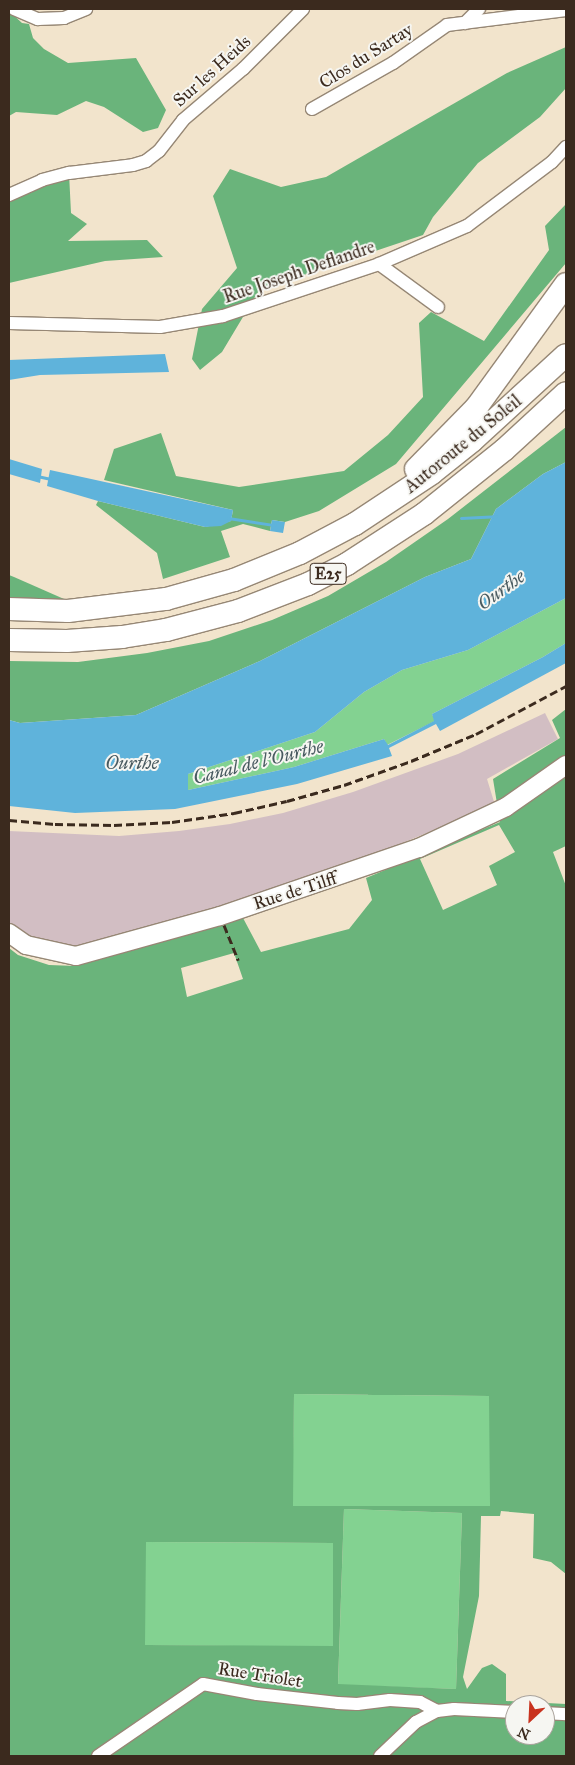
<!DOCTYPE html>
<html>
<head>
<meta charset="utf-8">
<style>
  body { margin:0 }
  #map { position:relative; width:575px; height:1765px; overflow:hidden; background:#f2e4cc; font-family:"IM FELL Great Primer",serif }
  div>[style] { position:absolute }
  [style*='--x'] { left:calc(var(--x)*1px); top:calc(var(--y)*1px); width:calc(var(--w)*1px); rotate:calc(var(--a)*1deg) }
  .industrial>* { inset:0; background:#d2bec3 }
  .green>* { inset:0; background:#83d291 }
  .forest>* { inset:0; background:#6ab47b }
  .water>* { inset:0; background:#5fb3db }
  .stream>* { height:3px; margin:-1.5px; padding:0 1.5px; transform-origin:1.5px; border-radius:1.5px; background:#5fb3db }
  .roads { filter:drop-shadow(1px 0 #968775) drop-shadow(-1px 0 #968775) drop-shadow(0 1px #968775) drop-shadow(0 -1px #968775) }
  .minor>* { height:12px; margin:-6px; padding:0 6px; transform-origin:6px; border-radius:6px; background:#fff }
  .secondary>* { height:18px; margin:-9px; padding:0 9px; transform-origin:9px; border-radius:9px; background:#fff }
  .motorway>* { height:22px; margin:-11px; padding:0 11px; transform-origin:11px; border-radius:11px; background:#fff }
  .rail>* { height:3px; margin-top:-1.5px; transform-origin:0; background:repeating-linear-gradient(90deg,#3b2a1e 0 8px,transparent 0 12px) }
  span { translate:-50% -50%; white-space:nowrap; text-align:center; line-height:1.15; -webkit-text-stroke:4px #f6f6f2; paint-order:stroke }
  .shield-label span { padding:1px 4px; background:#f6f6f2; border:1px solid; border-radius:4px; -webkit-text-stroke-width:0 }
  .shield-label { font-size:16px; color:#3b2a1e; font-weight:700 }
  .street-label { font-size:18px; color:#3b2a1e }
  .water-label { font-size:19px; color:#485a60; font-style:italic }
  .frame { position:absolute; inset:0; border:10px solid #3b2a1e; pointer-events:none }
  .north { position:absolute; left:505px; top:1695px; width:50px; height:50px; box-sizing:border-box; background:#f6f6f2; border:1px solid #aba49d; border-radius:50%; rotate:205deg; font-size:14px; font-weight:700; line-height:20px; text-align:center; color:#3b2a1e }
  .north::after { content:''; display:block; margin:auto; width:18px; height:22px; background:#c8321e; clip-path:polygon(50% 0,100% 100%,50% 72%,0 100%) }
</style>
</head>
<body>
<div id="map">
  <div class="industrial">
    <div style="clip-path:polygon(545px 713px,558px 739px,487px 779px,495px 805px,334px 871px,252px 901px,76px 952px,9px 931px,9px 831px,119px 836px,179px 831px,230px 824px,283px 813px,353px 792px,458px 754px)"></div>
  </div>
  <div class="green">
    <div style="clip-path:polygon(566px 598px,566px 643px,543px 657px,432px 714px,435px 721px,387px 745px,384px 739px,294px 767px,188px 790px,188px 774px,315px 732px,364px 692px,402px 670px,468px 650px)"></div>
    <div style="clip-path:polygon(294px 1394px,490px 1396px,490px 1507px,292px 1506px)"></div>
    <div style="clip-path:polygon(344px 1509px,462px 1513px,456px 1689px,338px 1685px)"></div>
    <div style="clip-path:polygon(145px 1542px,333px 1543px,333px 1647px,145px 1645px)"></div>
  </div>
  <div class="forest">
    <div style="clip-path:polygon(9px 11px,22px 23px,29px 24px,33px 38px,44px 49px,68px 63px,136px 58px,166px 110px,158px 128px,143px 132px,104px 107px,86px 101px,57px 115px,16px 112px,9px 116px)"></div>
    <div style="clip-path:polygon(566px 47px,566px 88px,540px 117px,478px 163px,433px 217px,423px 235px,283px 282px,261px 287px,222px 352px,200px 370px,192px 359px,202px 309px,237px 268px,213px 196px,230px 169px,281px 187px,326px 177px,507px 73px)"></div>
    <div style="clip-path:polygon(69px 173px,71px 213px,87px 224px,68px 241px,147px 240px,163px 257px,105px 261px,9px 283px,9px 195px)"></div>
    <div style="clip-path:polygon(566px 204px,566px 263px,396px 464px,319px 511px,285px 522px,272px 520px,270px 531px,243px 524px,221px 531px,230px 557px,163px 579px,157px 553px,96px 505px,98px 501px,205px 527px,231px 521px,233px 510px,104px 480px,114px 449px,161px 433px,176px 476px,239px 487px,344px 471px,388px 435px,423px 397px,419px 323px,431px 312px,484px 341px,549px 250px,545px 226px)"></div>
    <div style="clip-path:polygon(566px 427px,566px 462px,543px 474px,496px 509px,471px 559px,425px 577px,260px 661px,136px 715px,20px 723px,9px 720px,9px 661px,78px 662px,147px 653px,209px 641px,272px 620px,328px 596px,386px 562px,448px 519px)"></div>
    <div style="clip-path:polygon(9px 575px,14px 577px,64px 599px,9px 601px)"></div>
    <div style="clip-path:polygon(evenodd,566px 709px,566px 846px,553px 852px,566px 886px,566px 1574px,551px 1562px,533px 1558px,534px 1514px,501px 1511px,500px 1516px,481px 1516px,479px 1596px,463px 1677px,467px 1689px,482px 1668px,492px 1664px,506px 1674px,506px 1701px,566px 1704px,566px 1756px,9px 1756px,9px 948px,18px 955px,49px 965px,76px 966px,248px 914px,243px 918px,261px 952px,349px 929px,372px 900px,366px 878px,500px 822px,493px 779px,560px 738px,552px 720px,566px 709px,499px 825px,515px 852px,489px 866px,497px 885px,443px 910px,420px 859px,499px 825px,566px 709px,234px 953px,243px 979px,187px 997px,181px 968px,234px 953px,566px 709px,294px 1394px,489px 1396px,490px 1506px,293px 1506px,294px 1394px,566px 709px,344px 1509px,462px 1513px,456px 1689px,338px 1684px,344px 1509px,566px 709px,146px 1542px,333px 1543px,333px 1646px,145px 1645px,146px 1542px,566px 709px,515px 1705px,545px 1705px,545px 1735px,515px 1735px,515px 1705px)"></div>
  </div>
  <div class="water">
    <div style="clip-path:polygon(165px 354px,169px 372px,40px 375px,9px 380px,9px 360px)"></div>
    <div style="clip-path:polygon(9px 459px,42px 469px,40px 483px,9px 474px)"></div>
    <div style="clip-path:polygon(566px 462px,566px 598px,468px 650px,402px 670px,364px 692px,315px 732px,188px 774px,188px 790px,294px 767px,384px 739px,388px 745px,434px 721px,432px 714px,543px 657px,566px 643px,566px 663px,440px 731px,436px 724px,389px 748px,392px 756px,297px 784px,175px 809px,75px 813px,9px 806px,9px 720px,20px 723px,136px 715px,260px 661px,425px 577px,471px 559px,496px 509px,543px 474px)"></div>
    <div style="clip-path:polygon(50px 470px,233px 510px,231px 521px,221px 526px,205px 527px,98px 501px,47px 486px)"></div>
    <div style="clip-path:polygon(272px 520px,285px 522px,283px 533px,270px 531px)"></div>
  </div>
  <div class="stream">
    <div style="--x:37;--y:476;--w:14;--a:12"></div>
    <div style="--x:228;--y:518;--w:47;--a:8.7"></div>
    <div style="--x:461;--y:518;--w:35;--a:-3"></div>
  </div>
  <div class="roads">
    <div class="minor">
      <div style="--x:14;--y:9;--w:26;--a:23"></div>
      <div style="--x:38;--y:19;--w:26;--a:-2"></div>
      <div style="--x:64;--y:18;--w:24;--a:-22"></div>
      <div style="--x:465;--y:23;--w:20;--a:-45"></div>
      <div style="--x:312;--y:109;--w:93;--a:-29.6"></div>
      <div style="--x:393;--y:63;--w:66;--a:-35.1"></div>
      <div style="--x:447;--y:25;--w:120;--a:-7.2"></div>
      <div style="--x:9;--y:195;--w:36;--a:-24"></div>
      <div style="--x:42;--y:180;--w:28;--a:-15"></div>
      <div style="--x:69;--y:173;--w:64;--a:-7.1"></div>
      <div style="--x:133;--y:165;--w:14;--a:-17"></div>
      <div style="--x:146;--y:161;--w:16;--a:-38"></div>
      <div style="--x:159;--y:151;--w:39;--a:-52"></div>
      <div style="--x:183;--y:120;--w:79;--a:-40.4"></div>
      <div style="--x:243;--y:69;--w:85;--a:-45"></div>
      <div style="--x:379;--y:264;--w:73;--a:36.1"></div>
      <div style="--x:9;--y:323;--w:151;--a:1.5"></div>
      <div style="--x:160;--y:327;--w:64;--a:-9.9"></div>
      <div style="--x:223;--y:316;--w:164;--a:-18.4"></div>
      <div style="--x:379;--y:264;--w:96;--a:-23.4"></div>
      <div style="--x:467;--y:226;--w:106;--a:-37"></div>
      <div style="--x:552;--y:162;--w:21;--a:-47"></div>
      <div style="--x:545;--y:1713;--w:21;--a:3"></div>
      <div style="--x:98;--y:1756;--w:127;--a:-34.4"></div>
      <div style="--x:203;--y:1684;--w:55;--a:10.5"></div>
      <div style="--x:257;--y:1694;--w:81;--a:6.3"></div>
      <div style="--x:338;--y:1703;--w:19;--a:3"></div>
      <div style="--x:357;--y:1704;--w:33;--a:-7"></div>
      <div style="--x:390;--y:1700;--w:30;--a:4"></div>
      <div style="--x:420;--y:1702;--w:19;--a:28"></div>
      <div style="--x:380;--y:1756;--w:50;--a:-43.4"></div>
      <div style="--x:416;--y:1722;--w:24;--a:-28"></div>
      <div style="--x:437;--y:1711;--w:17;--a:-7"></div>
      <div style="--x:454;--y:1709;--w:61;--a:2.8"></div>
    </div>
    <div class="secondary">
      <div style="--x:9;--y:933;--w:21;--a:35"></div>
      <div style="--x:26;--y:945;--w:51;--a:12.4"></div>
      <div style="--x:76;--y:956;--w:149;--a:-15.5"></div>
      <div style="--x:220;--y:916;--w:210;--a:-18.9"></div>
      <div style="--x:419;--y:848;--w:96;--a:-25.2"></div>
      <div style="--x:506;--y:807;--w:73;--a:-35"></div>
    </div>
    <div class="motorway">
      <div style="--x:416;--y:469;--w:86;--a:-45.5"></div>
      <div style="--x:476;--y:408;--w:153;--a:-54"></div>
      <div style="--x:9;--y:609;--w:59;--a:1.9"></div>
      <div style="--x:68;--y:611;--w:99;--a:-7"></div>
      <div style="--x:166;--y:599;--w:71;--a:-15.6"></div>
      <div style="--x:234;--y:580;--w:71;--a:-22.2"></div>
      <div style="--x:300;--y:553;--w:62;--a:-27.8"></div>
      <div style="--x:355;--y:524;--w:92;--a:-33.5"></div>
      <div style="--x:432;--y:473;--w:51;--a:-38.7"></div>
      <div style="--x:472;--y:441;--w:127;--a:-42.5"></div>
      <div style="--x:9;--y:640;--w:58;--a:1"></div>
      <div style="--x:67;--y:641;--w:55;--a:-4.2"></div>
      <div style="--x:122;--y:637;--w:45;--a:-9"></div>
      <div style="--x:166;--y:630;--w:74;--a:-14.8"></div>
      <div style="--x:238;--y:611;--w:75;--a:-21.1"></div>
      <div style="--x:308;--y:584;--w:44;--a:-27.1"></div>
      <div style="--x:347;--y:564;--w:92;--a:-33"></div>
      <div style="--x:424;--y:514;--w:102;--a:-38.7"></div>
      <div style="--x:504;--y:450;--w:84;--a:-42.6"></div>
    </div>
  </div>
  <div class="rail">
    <div style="--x:9;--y:820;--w:46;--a:5"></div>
    <div style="--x:55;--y:824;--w:59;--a:1"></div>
    <div style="--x:114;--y:825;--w:58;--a:-3"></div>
    <div style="--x:172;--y:822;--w:63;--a:-8.3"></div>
    <div style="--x:234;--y:813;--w:54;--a:-12.8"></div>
    <div style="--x:287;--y:801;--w:59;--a:-15.7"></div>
    <div style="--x:344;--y:785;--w:71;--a:-19.7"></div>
    <div style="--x:411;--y:761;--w:70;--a:-22.6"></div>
    <div style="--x:476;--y:734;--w:102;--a:-28.1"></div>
    <div style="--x:224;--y:925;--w:38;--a:68"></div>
  </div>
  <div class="shield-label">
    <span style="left:328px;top:574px">E25</span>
  </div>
  <div class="street-label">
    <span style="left:366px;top:56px;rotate:-32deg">Clos du Sartay</span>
    <span style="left:212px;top:71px;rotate:-42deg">Sur les Heids</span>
    <span style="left:299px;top:272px;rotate:-19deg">Rue Joseph Deflandre</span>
    <span style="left:463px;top:444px;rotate:-39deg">Autoroute du Soleil</span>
    <span style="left:295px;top:891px;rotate:-18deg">Rue de Tilff</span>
    <span style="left:260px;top:1675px;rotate:9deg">Rue Triolet</span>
  </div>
  <div class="water-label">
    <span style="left:501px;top:590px;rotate:-36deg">Ourthe</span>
    <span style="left:258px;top:762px;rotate:-14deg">Canal de l'Ourthe</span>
    <span style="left:132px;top:763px">Ourthe</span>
  </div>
  <div class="frame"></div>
  <div class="north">N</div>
</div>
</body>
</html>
